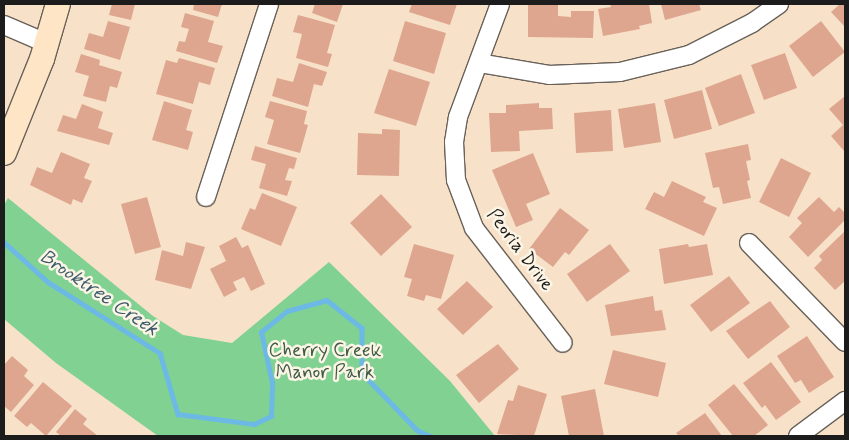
<!DOCTYPE html>
<html>
<head>
<meta charset="utf-8">
<style>
  body { margin:0 }
  #map { position:relative; width:849px; height:440px; overflow:hidden; background:#f7e2c9; font-family:Mynerve,sans-serif }
  div>[style] { position:absolute }
  [style*='--x'] { left:calc(var(--x)*1px); top:calc(var(--y)*1px); width:calc(var(--w)*1px); rotate:calc(var(--a)*1deg) }
  .green>* { inset:0; background:#80d192 }
  .stream>* { height:4.5px; margin:-2.25px; padding:0 2.25px; transform-origin:2.25px; border-radius:2.25px; background:#6db9e6 }
  .building>* { inset:0; background:#dea68f }
  .roads { filter:drop-shadow(1px 0 #696159) drop-shadow(-1px 0 #696159) drop-shadow(0 1px #696159) drop-shadow(0 -1px #696159) }
  .street>* { height:18px; margin:-9px; padding:0 9px; transform-origin:9px; border-radius:9px; background:#fff }
  .secondary>* { height:24px; margin:-12px; padding:0 12px; transform-origin:12px; border-radius:12px; background:#fde5c5 }
  span { translate:-50% -50%; white-space:nowrap; text-align:center; line-height:1.15; -webkit-text-stroke:5px #fcf5e5; paint-order:stroke }
  .street-label { font-size:19px; color:#1c1c1c }
  .park-label { font-size:19px; color:#3f5b45 }
  .water-label { font-size:20px; color:#3c5b6d; font-style:italic }
  .frame { position:absolute; inset:0; border:5px solid #1c1c1c; pointer-events:none }
</style>
</head>
<body>
<div id="map">
  <div class="green">
    <div style="clip-path:polygon(8px 198px,153px 316px,183px 335px,232px 343px,329px 262px,450px 381px,495px 436px,158px 436px,56px 363px,4px 319px,4px 205px)"></div>
  </div>
  <div class="stream">
    <div style="--x:4;--y:242;--w:59;--a:42.3"></div>
    <div style="--x:48;--y:282;--w:133;--a:32.4"></div>
    <div style="--x:160;--y:353;--w:64;--a:73.6"></div>
    <div style="--x:178;--y:414;--w:77;--a:7.5"></div>
    <div style="--x:254;--y:424;--w:19;--a:-25"></div>
    <div style="--x:271;--y:416;--w:33;--a:-88"></div>
    <div style="--x:272;--y:383;--w:52;--a:-102.2"></div>
    <div style="--x:261;--y:332;--w:33;--a:-39"></div>
    <div style="--x:287;--y:311;--w:41;--a:-15.4"></div>
    <div style="--x:327;--y:300;--w:45;--a:38.7"></div>
    <div style="--x:362;--y:328;--w:45;--a:90"></div>
    <div style="--x:362;--y:373;--w:79;--a:46"></div>
    <div style="--x:417;--y:430;--w:14;--a:25"></div>
  </div>
  <div class="building">
    <div style="clip-path:polygon(112px 4px,135px 4px,131px 20px,109px 15px)"></div>
    <div style="clip-path:polygon(194px 4px,222px 4px,218px 17px,193px 10px)"></div>
    <div style="clip-path:polygon(315px 4px,343px 4px,337px 22px,312px 13px)"></div>
    <div style="clip-path:polygon(412px 4px,457px 4px,450px 25px,409px 12px)"></div>
    <div style="clip-path:polygon(528px 4px,558px 4px,558px 16px,571px 17px,571px 11px,594px 11px,593px 38px,528px 37px)"></div>
    <div style="clip-path:polygon(610px 4px,649px 4px,652px 23px,639px 26px,640px 29px,603px 36px,598px 9px,611px 7px)"></div>
    <div style="clip-path:polygon(661px 4px,699px 4px,701px 10px,665px 20px)"></div>
    <div style="clip-path:polygon(840px 4px,845px 4px,845px 27px,831px 12px)"></div>
    <div style="clip-path:polygon(185px 13px,214px 21px,208px 42px,223px 46px,217px 63px,176px 51px,179px 41px,185px 42px,189px 29px,181px 27px)"></div>
    <div style="clip-path:polygon(298px 15px,335px 25px,327px 53px,332px 54px,328px 67px,296px 58px,302px 34px,293px 32px)"></div>
    <div style="clip-path:polygon(108px 21px,130px 27px,120px 60px,84px 49px,89px 33px,103px 37px)"></div>
    <div style="clip-path:polygon(405px 21px,446px 33px,434px 74px,393px 61px)"></div>
    <div style="clip-path:polygon(821px 21px,845px 52px,813px 77px,789px 46px)"></div>
    <div style="clip-path:polygon(785px 53px,797px 88px,764px 100px,751px 65px)"></div>
    <div style="clip-path:polygon(81px 54px,100px 60px,99px 65px,122px 72px,117px 88px,110px 86px,106px 102px,83px 96px,89px 76px,75px 72px)"></div>
    <div style="clip-path:polygon(179px 58px,215px 68px,210px 85px,199px 82px,193px 104px,156px 94px,166px 60px,177px 63px)"></div>
    <div style="clip-path:polygon(299px 63px,327px 72px,322px 86px,314px 84px,308px 107px,272px 96px,277px 78px,293px 82px)"></div>
    <div style="clip-path:polygon(389px 69px,430px 82px,416px 126px,374px 113px)"></div>
    <div style="clip-path:polygon(741px 74px,755px 113px,719px 126px,705px 88px)"></div>
    <div style="clip-path:polygon(702px 90px,712px 129px,674px 139px,664px 100px)"></div>
    <div style="clip-path:polygon(845px 96px,845px 152px,831px 136px,843px 125px,829px 109px)"></div>
    <div style="clip-path:polygon(164px 101px,192px 110px,186px 130px,193px 132px,188px 150px,152px 140px)"></div>
    <div style="clip-path:polygon(270px 101px,307px 111px,304px 124px,308px 125px,300px 153px,267px 144px,274px 120px,265px 117px)"></div>
    <div style="clip-path:polygon(539px 103px,539px 108px,552px 108px,553px 129px,519px 131px,520px 151px,491px 152px,489px 113px,506px 113px,506px 105px)"></div>
    <div style="clip-path:polygon(655px 103px,661px 142px,624px 148px,618px 109px)"></div>
    <div style="clip-path:polygon(82px 104px,103px 112px,98px 128px,113px 133px,109px 145px,57px 131px,63px 115px,76px 119px)"></div>
    <div style="clip-path:polygon(611px 110px,613px 151px,576px 153px,574px 113px)"></div>
    <div style="clip-path:polygon(382px 129px,400px 130px,399px 176px,357px 175px,358px 133px,382px 134px)"></div>
    <div style="clip-path:polygon(748px 144px,751px 160px,746px 161px,750px 180px,747px 181px,751px 198px,723px 204px,719px 187px,713px 188px,705px 153px)"></div>
    <div style="clip-path:polygon(255px 146px,297px 158px,294px 169px,289px 168px,285px 180px,292px 181px,287px 196px,259px 188px,266px 164px,251px 160px)"></div>
    <div style="clip-path:polygon(61px 152px,90px 164px,84px 178px,92px 181px,82px 203px,73px 199px,71px 205px,30px 185px,37px 167px,52px 173px)"></div>
    <div style="clip-path:polygon(533px 153px,550px 194px,526px 204px,533px 220px,516px 227px,492px 170px)"></div>
    <div style="clip-path:polygon(781px 158px,811px 173px,789px 217px,759px 202px)"></div>
    <div style="clip-path:polygon(672px 181px,706px 197px,703px 202px,717px 208px,704px 236px,645px 209px,654px 192px,664px 197px)"></div>
    <div style="clip-path:polygon(262px 193px,297px 207px,281px 246px,241px 229px,250px 208px,255px 210px)"></div>
    <div style="clip-path:polygon(381px 194px,412px 227px,381px 256px,350px 223px)"></div>
    <div style="clip-path:polygon(147px 197px,161px 247px,135px 254px,121px 204px)"></div>
    <div style="clip-path:polygon(819px 197px,834px 212px,839px 207px,845px 213px,845px 220px,808px 257px,789px 237px,802px 223px,797px 218px)"></div>
    <div style="clip-path:polygon(560px 208px,589px 230px,569px 255px,565px 252px,553px 267px,529px 249px)"></div>
    <div style="clip-path:polygon(845px 231px,845px 281px,835px 290px,814px 268px,822px 260px,819px 256px)"></div>
    <div style="clip-path:polygon(236px 237px,242px 248px,248px 245px,265px 284px,251px 291px,244px 277px,233px 282px,237px 290px,224px 297px,210px 269px,226px 261px,219px 246px)"></div>
    <div style="clip-path:polygon(186px 242px,205px 247px,191px 289px,155px 280px,162px 250px,183px 256px)"></div>
    <div style="clip-path:polygon(414px 244px,454px 255px,441px 299px,426px 295px,424px 301px,407px 296px,412px 279px,404px 277px)"></div>
    <div style="clip-path:polygon(610px 244px,630px 271px,587px 302px,567px 274px)"></div>
    <div style="clip-path:polygon(688px 244px,689px 247px,707px 244px,713px 275px,664px 284px,659px 249px)"></div>
    <div style="clip-path:polygon(729px 276px,750px 303px,711px 332px,690px 305px)"></div>
    <div style="clip-path:polygon(467px 281px,493px 307px,463px 335px,437px 309px)"></div>
    <div style="clip-path:polygon(653px 296px,655px 311px,662px 310px,666px 330px,611px 336px,605px 305px)"></div>
    <div style="clip-path:polygon(770px 301px,790px 327px,748px 359px,726px 331px)"></div>
    <div style="clip-path:polygon(807px 336px,834px 377px,809px 393px,801px 380px,795px 383px,777px 356px)"></div>
    <div style="clip-path:polygon(498px 344px,519px 369px,479px 403px,456px 375px)"></div>
    <div style="clip-path:polygon(613px 350px,666px 363px,658px 397px,604px 384px)"></div>
    <div style="clip-path:polygon(12px 356px,28px 370px,24px 376px,34px 385px,11px 412px,4px 406px,4px 365px)"></div>
    <div style="clip-path:polygon(771px 362px,801px 402px,776px 420px,765px 405px,762px 408px,743px 383px)"></div>
    <div style="clip-path:polygon(43px 382px,72px 406px,46px 436px,31px 423px,27px 427px,14px 416px)"></div>
    <div style="clip-path:polygon(734px 384px,768px 425px,754px 436px,733px 436px,708px 405px)"></div>
    <div style="clip-path:polygon(518px 385px,547px 394px,534px 436px,497px 434px,508px 400px,513px 401px)"></div>
    <div style="clip-path:polygon(595px 389px,604px 436px,569px 436px,561px 396px)"></div>
    <div style="clip-path:polygon(75px 409px,87px 419px,83px 424px,98px 436px,61px 436px,56px 432px)"></div>
    <div style="clip-path:polygon(705px 413px,722px 436px,679px 436px,676px 433px)"></div>
  </div>
  <div class="roads">
    <div class="street">
      <div style="--x:500;--y:4;--w:121;--a:110.4"></div>
      <div style="--x:458;--y:117;--w:25;--a:99"></div>
      <div style="--x:454;--y:142;--w:38;--a:87"></div>
      <div style="--x:456;--y:180;--w:51;--a:69.4"></div>
      <div style="--x:474;--y:228;--w:145;--a:52.3"></div>
      <div style="--x:4;--y:25;--w:46;--a:23.2"></div>
      <div style="--x:479;--y:63;--w:71;--a:9.7"></div>
      <div style="--x:549;--y:75;--w:71;--a:-2.4"></div>
      <div style="--x:620;--y:72;--w:71;--a:-13.8"></div>
      <div style="--x:689;--y:55;--w:71;--a:-26.9"></div>
      <div style="--x:752;--y:23;--w:33;--a:-35"></div>
      <div style="--x:206;--y:197;--w:203;--a:-71.9"></div>
      <div style="--x:749;--y:243;--w:138;--a:45.9"></div>
      <div style="--x:798;--y:436;--w:59;--a:-36.7"></div>
    </div>
    <div class="secondary">
      <div style="--x:4;--y:153;--w:101;--a:-68"></div>
      <div style="--x:42;--y:59;--w:57;--a:-73.8"></div>
    </div>
  </div>
  <div class="street-label">
    <span style="left:520px;top:250px;rotate:53deg">Peoria Drive</span>
  </div>
  <div class="park-label">
    <span style="left:325px;top:362px">Cherry Creek<br>Manor Park</span>
  </div>
  <div class="water-label">
    <span style="left:99px;top:293px;rotate:34deg">Brooktree Creek</span>
  </div>
  <div class="frame"></div>
</div>
</body>
</html>
